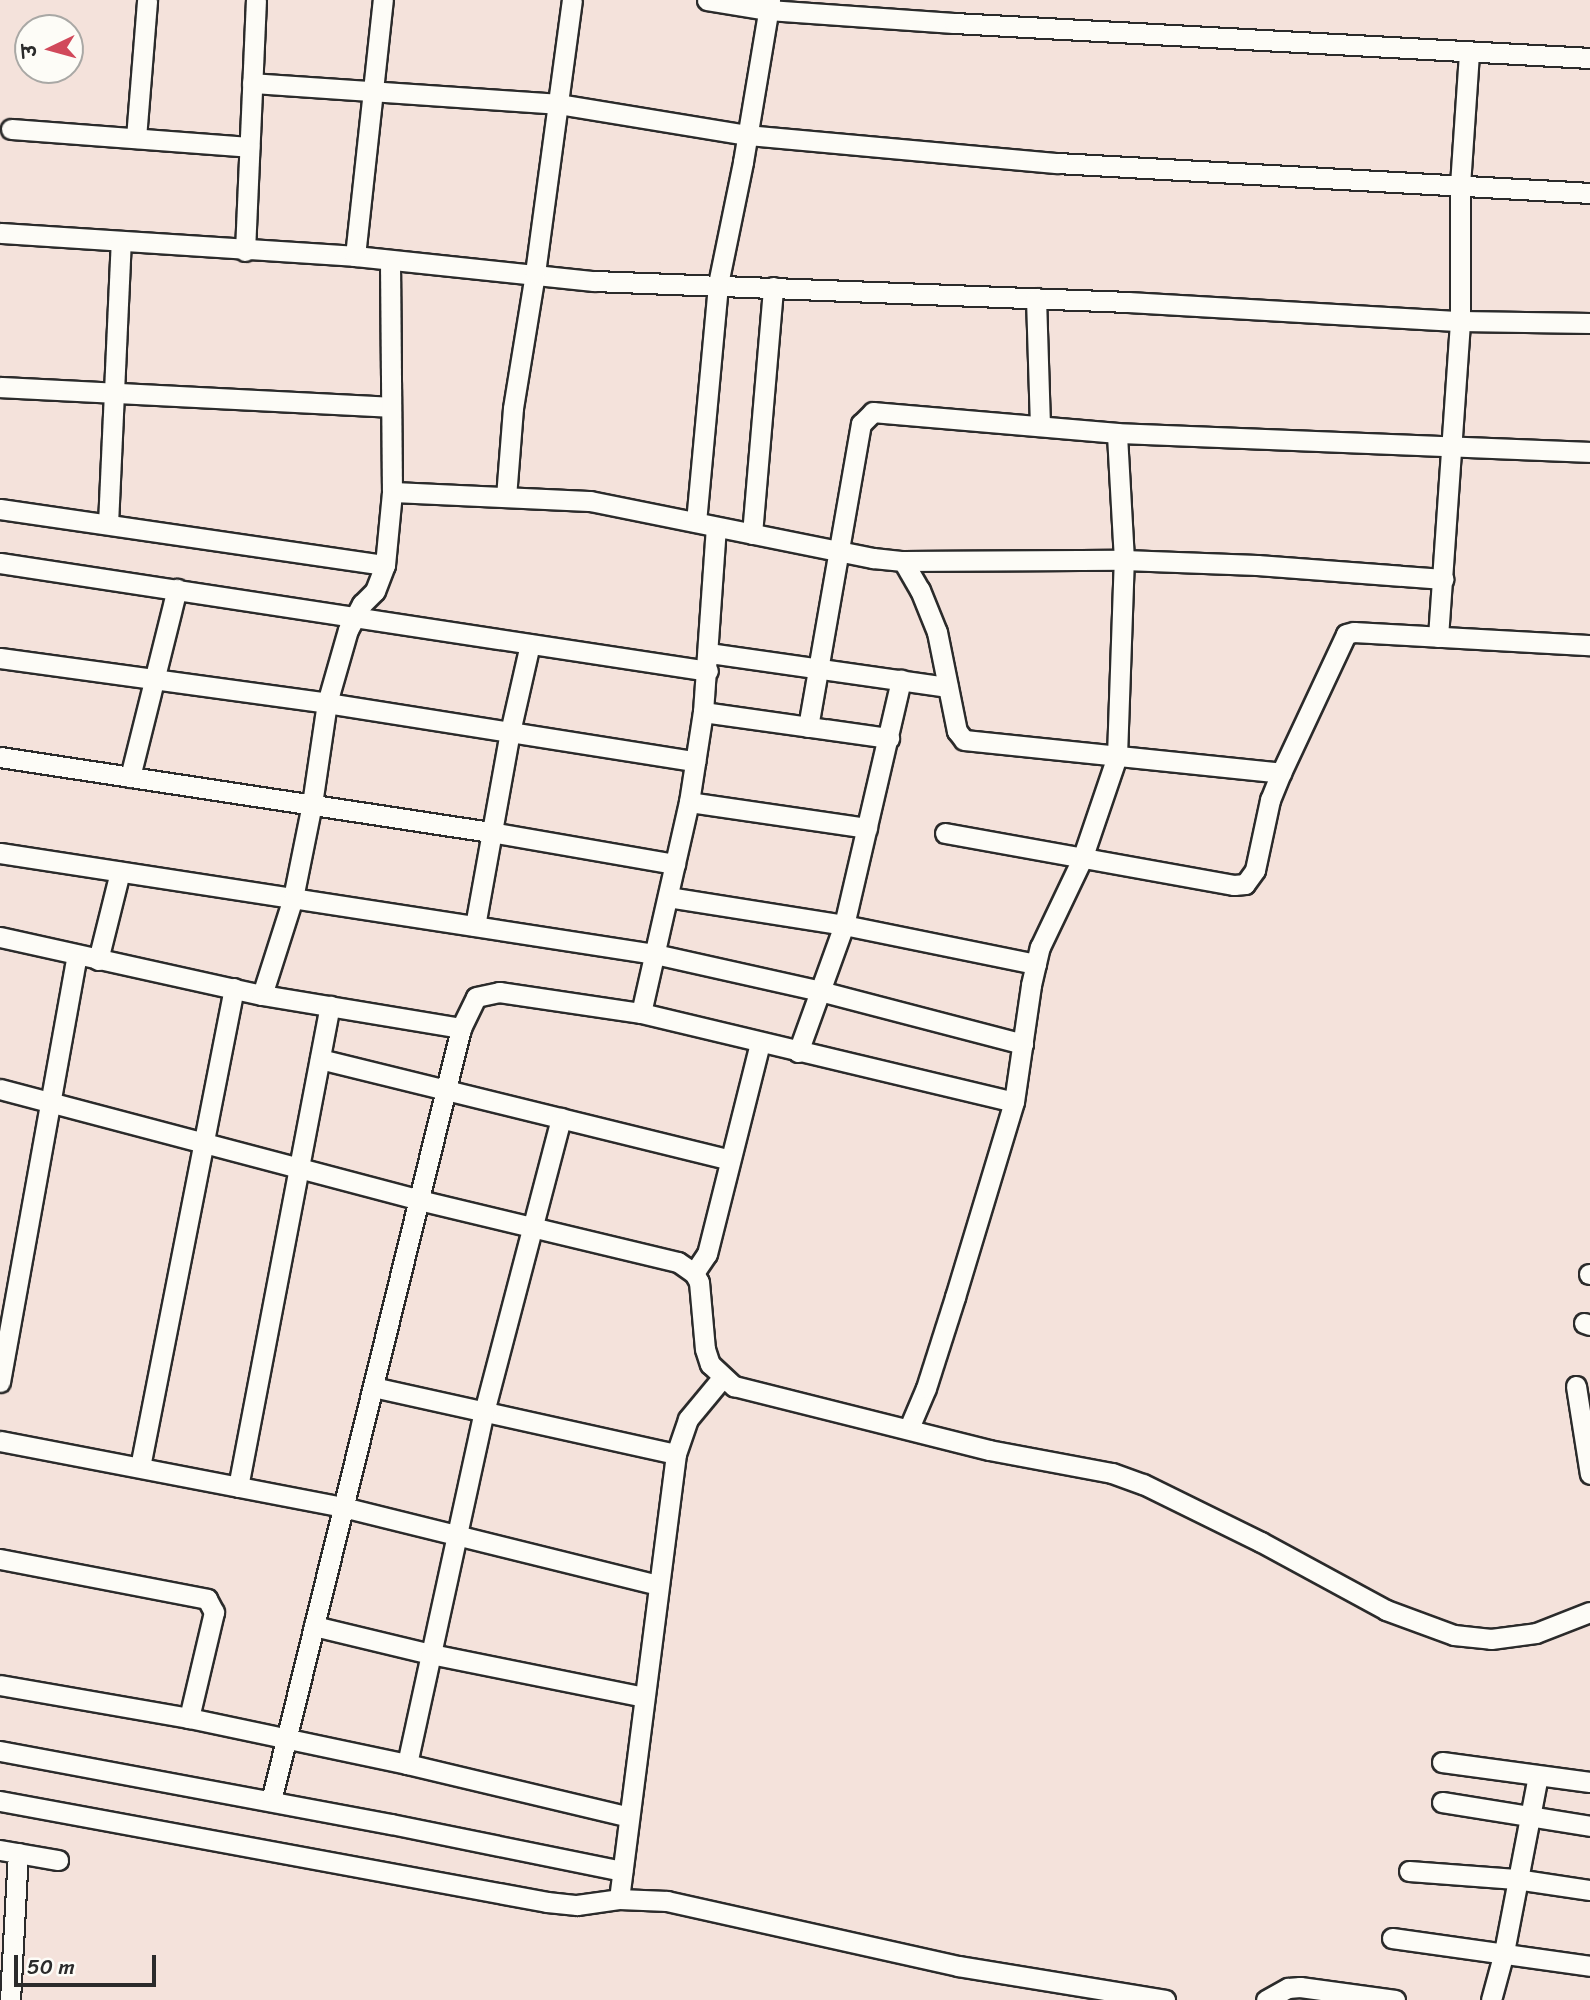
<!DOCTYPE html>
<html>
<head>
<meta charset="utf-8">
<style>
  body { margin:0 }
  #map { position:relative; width:1590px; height:2000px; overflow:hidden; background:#f4e2db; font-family:Sriracha,"Playpen Sans Deva",sans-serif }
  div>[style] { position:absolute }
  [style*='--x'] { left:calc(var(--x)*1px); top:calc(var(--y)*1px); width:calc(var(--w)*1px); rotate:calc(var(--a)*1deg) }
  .roads { filter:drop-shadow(2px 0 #2b2b2b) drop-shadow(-2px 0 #2b2b2b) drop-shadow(0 2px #2b2b2b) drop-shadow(0 -2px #2b2b2b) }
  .minor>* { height:19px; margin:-9.5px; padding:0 9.5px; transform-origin:9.5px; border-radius:9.5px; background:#fdfcf7 }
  span { translate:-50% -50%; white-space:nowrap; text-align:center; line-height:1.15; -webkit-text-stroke:7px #fdfcf7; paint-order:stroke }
  .north { position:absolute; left:14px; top:14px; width:70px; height:70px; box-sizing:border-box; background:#fdfcf7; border:2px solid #a9a8a5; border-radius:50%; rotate:265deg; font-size:19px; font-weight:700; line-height:28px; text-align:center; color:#2b2b2b }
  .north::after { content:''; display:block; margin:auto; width:24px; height:32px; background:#d1495b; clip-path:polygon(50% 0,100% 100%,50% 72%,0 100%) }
  .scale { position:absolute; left:14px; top:1955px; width:142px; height:32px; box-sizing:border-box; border:4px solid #2b2b2b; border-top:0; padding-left:9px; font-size:21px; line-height:24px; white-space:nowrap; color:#2b2b2b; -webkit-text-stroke:5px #fdfcf7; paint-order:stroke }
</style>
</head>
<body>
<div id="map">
  <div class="roads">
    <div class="minor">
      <div style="--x:707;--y:0;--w:62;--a:9.3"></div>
      <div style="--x:768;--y:10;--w:186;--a:4"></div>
      <div style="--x:954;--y:23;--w:637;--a:3.15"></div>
      <div style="--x:252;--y:83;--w:307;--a:3.9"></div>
      <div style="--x:558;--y:104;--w:192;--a:9.3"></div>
      <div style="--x:747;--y:135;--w:311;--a:5.2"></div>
      <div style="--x:1057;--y:163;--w:534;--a:3.22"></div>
      <div style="--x:11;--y:129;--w:239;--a:4.3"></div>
      <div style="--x:136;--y:138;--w:138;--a:-85.4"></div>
      <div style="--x:0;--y:233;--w:356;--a:3.7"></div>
      <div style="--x:355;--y:256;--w:240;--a:6"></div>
      <div style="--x:594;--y:281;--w:534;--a:2.25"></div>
      <div style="--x:1128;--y:302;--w:333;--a:3.3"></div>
      <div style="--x:1460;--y:321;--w:130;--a:0.9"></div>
      <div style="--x:245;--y:251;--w:251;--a:-87.5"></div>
      <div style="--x:355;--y:256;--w:258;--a:-83.8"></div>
      <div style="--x:1036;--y:298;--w:128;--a:88.2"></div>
      <div style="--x:0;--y:387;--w:390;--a:2.9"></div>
      <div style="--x:392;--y:492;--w:198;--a:2.6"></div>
      <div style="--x:590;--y:501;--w:289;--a:11.4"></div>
      <div style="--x:873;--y:558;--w:30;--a:6"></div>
      <div style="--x:903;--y:561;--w:221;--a:-0.3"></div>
      <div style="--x:1124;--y:560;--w:133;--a:2.2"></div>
      <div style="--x:1257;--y:565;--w:187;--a:4.3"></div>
      <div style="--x:506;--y:497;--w:89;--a:-85.5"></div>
      <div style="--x:513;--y:408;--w:137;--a:-80.7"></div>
      <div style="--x:535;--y:273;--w:275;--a:-82.3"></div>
      <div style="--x:0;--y:509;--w:389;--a:8.3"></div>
      <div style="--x:696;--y:522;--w:239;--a:-84.7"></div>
      <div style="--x:718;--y:284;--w:125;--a:-78.4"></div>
      <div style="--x:743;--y:162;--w:164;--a:-80.5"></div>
      <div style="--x:108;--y:524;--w:281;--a:-87.4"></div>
      <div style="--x:752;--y:534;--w:248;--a:-85.1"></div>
      <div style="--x:903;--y:561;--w:34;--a:60"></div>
      <div style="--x:920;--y:590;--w:45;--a:68"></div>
      <div style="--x:937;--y:632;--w:101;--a:78.6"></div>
      <div style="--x:957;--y:731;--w:11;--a:52"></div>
      <div style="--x:964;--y:740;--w:319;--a:5.9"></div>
      <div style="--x:0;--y:563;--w:716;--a:8.67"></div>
      <div style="--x:1438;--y:637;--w:317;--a:-86"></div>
      <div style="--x:1460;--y:321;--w:136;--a:-90"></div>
      <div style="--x:1460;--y:185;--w:133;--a:-86.1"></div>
      <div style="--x:709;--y:653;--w:241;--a:8.1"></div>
      <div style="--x:0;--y:658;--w:330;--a:7.8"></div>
      <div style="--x:327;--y:703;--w:373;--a:9"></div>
      <div style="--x:703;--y:712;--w:188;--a:8"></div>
      <div style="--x:808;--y:727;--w:308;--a:-80.1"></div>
      <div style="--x:861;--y:424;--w:17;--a:-45"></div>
      <div style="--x:873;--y:412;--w:245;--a:4.9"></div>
      <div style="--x:1117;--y:433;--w:473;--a:2.3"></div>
      <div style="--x:0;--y:757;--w:497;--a:8.7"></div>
      <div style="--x:491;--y:832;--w:187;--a:9.9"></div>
      <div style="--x:130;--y:777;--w:194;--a:-76"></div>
      <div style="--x:689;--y:802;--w:180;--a:8.3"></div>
      <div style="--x:945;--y:833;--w:294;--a:10.2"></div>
      <div style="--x:1234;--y:885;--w:11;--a:-5"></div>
      <div style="--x:1245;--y:884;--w:17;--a:-54"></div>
      <div style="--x:1255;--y:870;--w:72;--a:-77.9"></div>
      <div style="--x:1270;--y:800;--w:29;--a:-68"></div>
      <div style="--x:1281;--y:773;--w:153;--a:-64.9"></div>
      <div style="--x:1346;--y:634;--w:8;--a:-14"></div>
      <div style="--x:1354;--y:632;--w:236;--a:3.2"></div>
      <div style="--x:0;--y:853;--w:663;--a:8.77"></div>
      <div style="--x:655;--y:954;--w:169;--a:12.6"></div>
      <div style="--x:820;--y:991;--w:210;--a:14.6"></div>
      <div style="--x:668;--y:897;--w:178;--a:9"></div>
      <div style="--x:844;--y:925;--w:196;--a:11.5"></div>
      <div style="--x:475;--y:926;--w:197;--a:-79.8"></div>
      <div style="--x:510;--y:732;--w:90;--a:-77.2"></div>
      <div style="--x:0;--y:937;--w:268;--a:12.5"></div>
      <div style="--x:262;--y:995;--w:202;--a:9.4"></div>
      <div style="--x:98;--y:960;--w:91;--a:-76"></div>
      <div style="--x:262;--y:995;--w:102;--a:-72.3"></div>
      <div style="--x:293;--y:898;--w:96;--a:-78.6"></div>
      <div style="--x:312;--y:804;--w:102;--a:-81.6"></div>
      <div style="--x:327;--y:703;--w:76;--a:-74"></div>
      <div style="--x:348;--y:630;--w:30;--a:-62"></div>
      <div style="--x:362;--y:604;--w:18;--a:-45"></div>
      <div style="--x:375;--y:591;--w:28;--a:-69"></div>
      <div style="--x:385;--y:565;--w:73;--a:-84.5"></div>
      <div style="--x:392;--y:492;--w:231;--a:-90.5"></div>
      <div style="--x:641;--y:1013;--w:216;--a:-77.2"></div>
      <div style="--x:689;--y:802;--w:91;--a:-81.2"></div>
      <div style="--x:703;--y:712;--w:184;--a:-86"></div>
      <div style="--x:798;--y:1052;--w:135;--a:-70.1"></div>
      <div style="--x:844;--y:925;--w:252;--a:-76.9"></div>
      <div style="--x:320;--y:1059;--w:422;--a:13.8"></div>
      <div style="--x:0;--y:1089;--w:433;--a:14.8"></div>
      <div style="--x:419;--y:1200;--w:266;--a:13.5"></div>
      <div style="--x:678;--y:1262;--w:19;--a:35"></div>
      <div style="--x:694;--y:1273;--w:10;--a:61"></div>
      <div style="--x:699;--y:1282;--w:67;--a:84.9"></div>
      <div style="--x:705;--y:1349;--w:16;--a:72"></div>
      <div style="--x:710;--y:1364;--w:33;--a:43"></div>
      <div style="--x:734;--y:1386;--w:263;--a:14.1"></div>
      <div style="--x:989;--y:1450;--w:125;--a:10.6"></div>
      <div style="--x:1112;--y:1473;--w:33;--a:20"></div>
      <div style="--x:1143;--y:1484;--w:131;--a:26.2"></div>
      <div style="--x:1261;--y:1542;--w:142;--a:28.5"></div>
      <div style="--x:1386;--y:1610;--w:72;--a:20.2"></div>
      <div style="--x:1454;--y:1635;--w:37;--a:6"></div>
      <div style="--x:1491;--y:1639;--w:45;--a:-7.6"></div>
      <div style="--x:1536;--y:1633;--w:58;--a:-21.3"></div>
      <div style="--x:694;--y:1273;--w:23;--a:-56"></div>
      <div style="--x:707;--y:1254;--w:218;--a:-75.9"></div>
      <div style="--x:1589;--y:1274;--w:1;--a:0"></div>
      <div style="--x:1584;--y:1323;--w:6;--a:18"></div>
      <div style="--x:0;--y:1382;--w:434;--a:-79.8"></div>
      <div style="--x:1576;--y:1386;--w:89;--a:81"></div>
      <div style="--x:373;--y:1387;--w:310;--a:12.5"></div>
      <div style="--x:909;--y:1428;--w:43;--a:-67"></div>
      <div style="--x:926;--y:1388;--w:96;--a:-72.3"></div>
      <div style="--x:955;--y:1297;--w:204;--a:-73.2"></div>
      <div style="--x:1014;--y:1102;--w:118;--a:-81.7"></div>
      <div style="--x:1031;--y:985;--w:39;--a:-77"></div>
      <div style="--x:1040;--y:947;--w:98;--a:-64.5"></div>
      <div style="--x:1082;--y:859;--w:109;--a:-71.2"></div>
      <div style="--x:1117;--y:756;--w:196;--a:-88"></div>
      <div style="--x:1124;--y:560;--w:127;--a:-93.2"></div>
      <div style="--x:0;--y:1441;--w:349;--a:10.9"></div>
      <div style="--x:343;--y:1507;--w:325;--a:13.9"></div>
      <div style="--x:140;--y:1467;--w:488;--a:-78.9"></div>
      <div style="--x:238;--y:1487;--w:490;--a:-79.2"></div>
      <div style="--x:0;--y:1559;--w:211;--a:10.9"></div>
      <div style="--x:207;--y:1599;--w:15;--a:62"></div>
      <div style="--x:214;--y:1612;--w:109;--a:103.3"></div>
      <div style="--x:314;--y:1626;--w:120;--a:13.5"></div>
      <div style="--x:431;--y:1654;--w:217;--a:11.4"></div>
      <div style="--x:0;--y:1685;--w:192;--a:9.9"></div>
      <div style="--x:189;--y:1718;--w:223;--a:11.9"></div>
      <div style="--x:407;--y:1764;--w:228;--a:13.4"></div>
      <div style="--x:0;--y:1751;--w:398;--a:10.6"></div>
      <div style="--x:391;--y:1824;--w:236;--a:11.5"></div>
      <div style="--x:1442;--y:1762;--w:149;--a:7.7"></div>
      <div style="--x:407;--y:1764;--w:360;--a:-77.7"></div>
      <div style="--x:484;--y:1412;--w:304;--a:-75.3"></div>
      <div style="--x:0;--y:1801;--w:556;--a:10.46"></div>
      <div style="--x:547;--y:1902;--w:30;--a:6"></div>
      <div style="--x:577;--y:1905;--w:42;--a:-8.1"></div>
      <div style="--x:619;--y:1899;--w:48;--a:2.4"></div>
      <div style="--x:667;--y:1901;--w:298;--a:12.6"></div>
      <div style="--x:958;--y:1966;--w:210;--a:9.3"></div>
      <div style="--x:271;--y:1801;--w:796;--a:-76.19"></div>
      <div style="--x:461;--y:1028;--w:34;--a:-64"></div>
      <div style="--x:476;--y:997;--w:24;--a:-12"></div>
      <div style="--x:499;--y:992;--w:144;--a:8.4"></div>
      <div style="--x:641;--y:1013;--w:383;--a:13.4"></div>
      <div style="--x:1442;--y:1802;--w:150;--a:9.2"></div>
      <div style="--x:0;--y:1850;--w:59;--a:9.8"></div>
      <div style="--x:1409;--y:1871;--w:107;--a:4.3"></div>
      <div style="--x:1516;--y:1879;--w:75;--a:8.5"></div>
      <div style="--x:619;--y:1899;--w:449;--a:-82.7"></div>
      <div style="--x:676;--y:1454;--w:37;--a:-71"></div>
      <div style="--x:688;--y:1419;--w:53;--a:-50.3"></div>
      <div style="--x:1392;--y:1938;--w:200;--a:8"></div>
      <div style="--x:10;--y:2000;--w:147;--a:-86.9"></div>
      <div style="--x:1266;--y:2000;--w:25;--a:-29"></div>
      <div style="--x:1288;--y:1988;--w:12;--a:-5"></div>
      <div style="--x:1300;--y:1987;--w:96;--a:7.8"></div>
      <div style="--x:1491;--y:2000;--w:50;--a:-74.8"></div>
      <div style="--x:1504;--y:1952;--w:179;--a:-79.1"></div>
    </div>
  </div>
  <div class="north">उ</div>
  <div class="scale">50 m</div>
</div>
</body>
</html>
